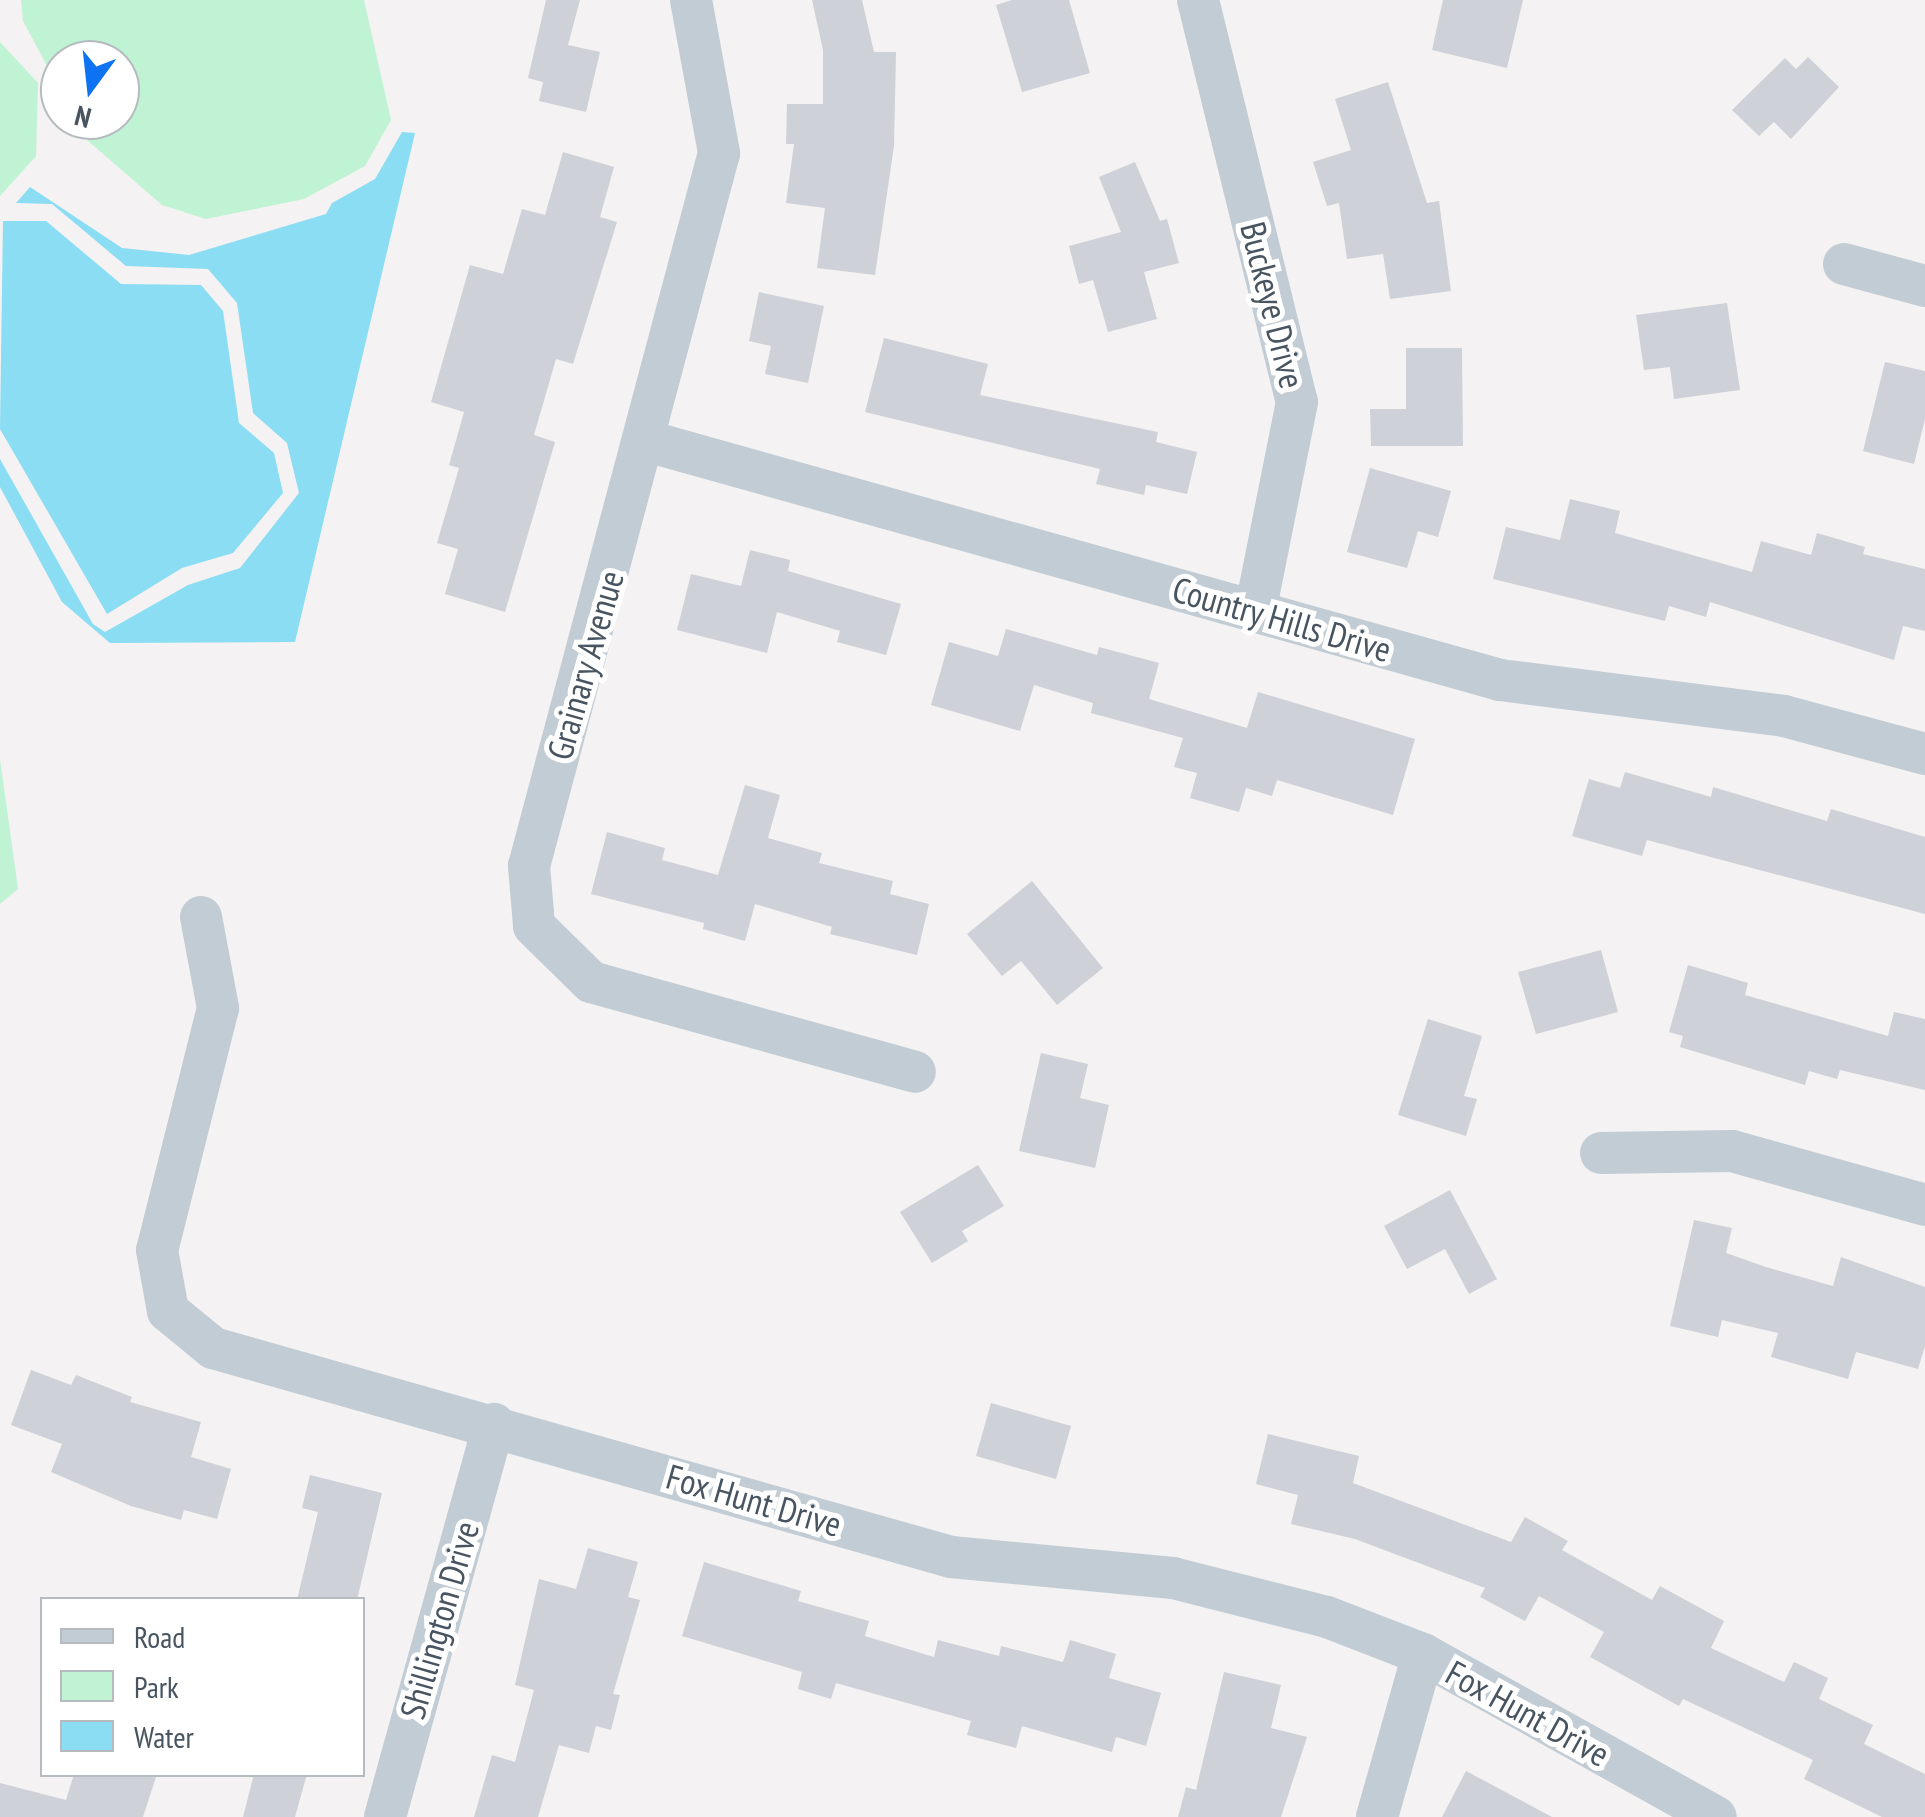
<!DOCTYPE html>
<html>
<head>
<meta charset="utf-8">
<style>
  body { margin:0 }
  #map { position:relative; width:1925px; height:1817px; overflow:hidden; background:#f4f2f2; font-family:"PT Sans Narrow",sans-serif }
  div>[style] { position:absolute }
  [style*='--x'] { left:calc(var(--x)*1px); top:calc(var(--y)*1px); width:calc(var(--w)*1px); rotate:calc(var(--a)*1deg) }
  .green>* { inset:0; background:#bff3d3 }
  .water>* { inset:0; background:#8addf2 }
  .building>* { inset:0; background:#ced1d7 }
  .minor>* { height:42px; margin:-21px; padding:0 21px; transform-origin:21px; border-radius:21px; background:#c2ccd4 }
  span { translate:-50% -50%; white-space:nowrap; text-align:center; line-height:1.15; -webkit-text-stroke:10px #fff; paint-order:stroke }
  .street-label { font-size:35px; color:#485561 }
  .legend { position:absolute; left:40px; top:1597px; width:325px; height:180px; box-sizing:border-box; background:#fff; border:2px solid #b6bbc0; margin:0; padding:12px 18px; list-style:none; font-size:30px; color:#485561 }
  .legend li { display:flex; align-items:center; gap:20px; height:50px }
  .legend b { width:50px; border:2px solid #b6bbc0 }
  .north { position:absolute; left:40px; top:40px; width:100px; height:100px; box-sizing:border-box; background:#fff; border:2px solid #b6bbc0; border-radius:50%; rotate:195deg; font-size:28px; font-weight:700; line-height:40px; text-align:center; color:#485561 }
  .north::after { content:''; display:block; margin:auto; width:35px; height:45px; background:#0e73f2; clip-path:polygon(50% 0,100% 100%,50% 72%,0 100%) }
</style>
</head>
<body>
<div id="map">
  <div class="green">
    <div style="clip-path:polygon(21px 0,364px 0,391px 120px,365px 166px,304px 199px,206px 219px,162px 205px,87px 140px,76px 120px,120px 120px,120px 60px,60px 60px,60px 90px,23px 21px)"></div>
    <div style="clip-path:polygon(0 42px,38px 83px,36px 156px,0 196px)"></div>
    <div style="clip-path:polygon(0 759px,18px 889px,0 904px)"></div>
  </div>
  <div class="water">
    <div style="clip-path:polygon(402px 132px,415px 133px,295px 642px,110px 643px,62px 602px,0 487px,0 459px,93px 624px,105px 632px,188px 585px,240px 568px,299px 493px,287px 443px,253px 413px,237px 303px,208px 269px,126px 266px,52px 204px,16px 203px,30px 187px,122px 248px,189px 255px,326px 214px,332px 203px,375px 179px)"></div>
    <div style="clip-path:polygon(3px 221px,46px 221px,121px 284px,201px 285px,223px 311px,239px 423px,274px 453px,283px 493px,233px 553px,182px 568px,107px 614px,0 429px)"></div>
  </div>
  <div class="building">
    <div style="clip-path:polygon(546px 0,580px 0,568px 45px,600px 52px,586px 112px,539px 101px,543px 82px,528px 78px)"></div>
    <div style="clip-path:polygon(812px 0,862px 0,874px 52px,896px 52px,894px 146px,875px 275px,817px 268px,825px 208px,786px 203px,794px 144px,786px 144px,787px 104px,823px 104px,823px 50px)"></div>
    <div style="clip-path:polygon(1012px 0,1069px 0,1090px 73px,1022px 92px,996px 5px)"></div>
    <div style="clip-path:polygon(1443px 0,1523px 0,1507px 68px,1432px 50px)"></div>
    <div style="clip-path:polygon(1808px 57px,1839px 87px,1791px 139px,1774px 122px,1759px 136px,1732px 110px,1785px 58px,1796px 69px)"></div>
    <div style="clip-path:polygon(1388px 82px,1427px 203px,1439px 201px,1451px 291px,1390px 299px,1383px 254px,1347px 259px,1339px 203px,1327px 206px,1313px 162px,1351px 150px,1335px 99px)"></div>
    <div style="clip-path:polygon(563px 152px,614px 167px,600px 217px,617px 222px,573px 364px,556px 359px,534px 435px,555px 442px,505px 612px,445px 594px,458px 549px,437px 543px,459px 468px,449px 465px,464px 412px,431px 402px,470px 265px,503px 274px,522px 209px,545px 215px)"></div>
    <div style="clip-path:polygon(1135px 162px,1160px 221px,1167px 219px,1179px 263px,1144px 272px,1157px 319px,1108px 332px,1093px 280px,1079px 284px,1069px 246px,1121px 232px,1099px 177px)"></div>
    <div style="clip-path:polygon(759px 292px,824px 306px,808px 383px,765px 374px,771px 346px,749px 341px)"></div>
    <div style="clip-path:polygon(1727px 303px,1740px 390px,1674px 399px,1670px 367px,1644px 370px,1636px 315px)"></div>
    <div style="clip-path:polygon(884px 338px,988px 364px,980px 395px,1158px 432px,1156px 442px,1197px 452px,1187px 494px,1146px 485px,1144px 495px,1096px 484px,1100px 469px,865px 412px)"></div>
    <div style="clip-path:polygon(1406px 348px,1462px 348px,1463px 446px,1371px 446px,1370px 409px,1406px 409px)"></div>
    <div style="clip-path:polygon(1885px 362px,1925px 371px,1925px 419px,1914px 464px,1863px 451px)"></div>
    <div style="clip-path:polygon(1370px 468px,1451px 491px,1438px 537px,1418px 531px,1407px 568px,1347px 552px)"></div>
    <div style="clip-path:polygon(1570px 499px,1620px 511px,1615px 533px,1752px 572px,1761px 541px,1811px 555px,1817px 533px,1865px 547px,1863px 554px,1925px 569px,1925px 631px,1903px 626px,1894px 660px,1710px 602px,1706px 617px,1669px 606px,1665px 621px,1493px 579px,1506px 527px,1560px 540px)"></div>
    <div style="clip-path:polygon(750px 550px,790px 560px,788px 571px,901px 604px,886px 655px,837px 642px,840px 631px,777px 612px,767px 653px,677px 630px,691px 574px,741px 586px)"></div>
    <div style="clip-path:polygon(1006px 629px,1097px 655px,1099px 647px,1159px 663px,1149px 699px,1247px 728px,1258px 692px,1415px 739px,1393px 815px,1277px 780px,1272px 796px,1246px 788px,1239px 812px,1190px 798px,1197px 773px,1174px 767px,1183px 738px,1091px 713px,1093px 703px,1034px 685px,1020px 731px,931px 705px,949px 642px,998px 656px)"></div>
    <div style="clip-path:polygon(1625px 772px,1711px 797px,1713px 787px,1827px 821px,1831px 809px,1925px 837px,1925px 914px,1647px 840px,1642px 856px,1572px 836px,1589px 779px,1620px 788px)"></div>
    <div style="clip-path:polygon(745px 785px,780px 795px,768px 838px,822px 853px,819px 863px,893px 881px,890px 894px,929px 904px,917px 955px,830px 934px,832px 927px,755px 904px,745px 941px,703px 929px,704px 923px,591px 894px,607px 832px,665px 848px,662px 860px,718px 875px)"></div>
    <div style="clip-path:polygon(1032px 881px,1103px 968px,1057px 1005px,1021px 961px,1002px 976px,967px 934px)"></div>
    <div style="clip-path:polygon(1601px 950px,1618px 1012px,1536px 1034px,1518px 972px)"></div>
    <div style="clip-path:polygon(1688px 965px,1748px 983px,1745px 995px,1888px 1036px,1894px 1012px,1925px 1019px,1925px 1090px,1840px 1070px,1837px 1079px,1809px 1071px,1805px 1085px,1680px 1047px,1683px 1036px,1669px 1032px)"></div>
    <div style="clip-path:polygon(1428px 1019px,1482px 1036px,1464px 1096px,1477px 1099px,1466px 1136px,1398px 1115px)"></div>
    <div style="clip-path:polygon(1041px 1053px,1088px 1064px,1080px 1098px,1109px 1105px,1095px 1168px,1019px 1151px)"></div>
    <div style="clip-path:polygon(978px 1165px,1004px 1206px,962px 1231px,968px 1241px,932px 1263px,900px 1212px)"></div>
    <div style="clip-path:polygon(1450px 1190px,1497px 1279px,1469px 1294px,1445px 1249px,1407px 1269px,1384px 1226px)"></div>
    <div style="clip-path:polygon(1694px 1220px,1732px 1228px,1726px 1253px,1766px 1267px,1833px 1286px,1841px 1257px,1925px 1287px,1925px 1346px,1918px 1369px,1856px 1352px,1848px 1379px,1771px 1357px,1778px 1333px,1722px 1320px,1718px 1337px,1670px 1326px)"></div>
    <div style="clip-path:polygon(31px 1370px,71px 1385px,76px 1375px,132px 1397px,130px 1402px,201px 1422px,191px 1457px,231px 1469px,217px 1519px,184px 1510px,181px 1520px,131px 1506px,51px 1472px,62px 1444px,11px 1425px)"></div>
    <div style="clip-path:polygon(991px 1403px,1071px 1426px,1056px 1479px,976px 1456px)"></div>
    <div style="clip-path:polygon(1268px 1434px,1359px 1456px,1353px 1483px,1511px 1542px,1525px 1517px,1568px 1541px,1562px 1550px,1652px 1600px,1660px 1586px,1724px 1621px,1711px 1648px,1784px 1682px,1794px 1662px,1828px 1678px,1819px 1699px,1873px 1725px,1864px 1744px,1925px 1774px,1925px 1817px,1882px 1817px,1804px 1779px,1813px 1760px,1683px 1699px,1679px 1706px,1590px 1657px,1604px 1632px,1539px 1596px,1525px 1621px,1480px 1597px,1485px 1588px,1355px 1539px,1291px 1524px,1298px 1495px,1256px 1484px)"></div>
    <div style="clip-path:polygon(310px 1475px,382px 1493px,357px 1600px,297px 1600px,318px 1512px,302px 1508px)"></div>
    <div style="clip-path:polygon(588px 1548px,638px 1562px,628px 1597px,640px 1600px,613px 1694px,620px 1695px,611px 1730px,596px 1726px,589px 1753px,559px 1745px,538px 1817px,474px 1817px,492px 1755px,515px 1762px,534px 1690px,515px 1685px,539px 1579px,576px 1589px)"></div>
    <div style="clip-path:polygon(704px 1562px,801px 1591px,798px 1601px,869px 1621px,865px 1636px,934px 1657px,938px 1640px,999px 1656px,1001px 1646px,1063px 1662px,1070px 1640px,1116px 1654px,1109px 1678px,1161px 1693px,1146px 1746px,1116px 1737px,1112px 1752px,1022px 1726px,1016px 1748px,967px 1735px,971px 1721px,836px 1683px,831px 1699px,798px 1689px,802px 1672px,682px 1636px)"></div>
    <div style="clip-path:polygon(1224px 1672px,1281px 1685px,1271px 1728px,1307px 1737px,1281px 1817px,1178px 1817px,1186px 1787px,1196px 1790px)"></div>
    <div style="clip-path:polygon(1466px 1771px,1552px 1817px,1442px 1817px)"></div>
    <div style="clip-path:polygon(74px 1774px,157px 1774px,143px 1817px,0 1817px,0 1783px,66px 1800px)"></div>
    <div style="clip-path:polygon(254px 1774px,307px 1774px,295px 1817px,243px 1817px)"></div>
  </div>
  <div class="minor">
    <div style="--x:691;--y:0;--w:156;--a:79.6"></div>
    <div style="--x:719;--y:153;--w:738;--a:104.92"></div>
    <div style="--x:529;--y:866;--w:60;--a:85.2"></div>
    <div style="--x:534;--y:926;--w:80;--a:44.5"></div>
    <div style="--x:591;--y:982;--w:336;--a:15.5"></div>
    <div style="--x:1198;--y:0;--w:414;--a:76.2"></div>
    <div style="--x:1297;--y:402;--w:214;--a:101.3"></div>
    <div style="--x:1844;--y:264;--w:84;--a:15.2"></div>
    <div style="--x:647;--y:441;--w:886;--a:15.65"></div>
    <div style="--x:1500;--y:680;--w:286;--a:7.2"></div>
    <div style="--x:1784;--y:716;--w:146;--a:15.1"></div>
    <div style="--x:201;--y:917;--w:93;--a:79.4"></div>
    <div style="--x:218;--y:1008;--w:250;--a:104.1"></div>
    <div style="--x:157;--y:1250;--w:62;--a:79.8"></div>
    <div style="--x:168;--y:1311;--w:58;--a:39.4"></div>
    <div style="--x:213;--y:1348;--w:767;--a:15.81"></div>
    <div style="--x:951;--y:1557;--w:223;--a:5.4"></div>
    <div style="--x:1173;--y:1578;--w:159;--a:14.2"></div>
    <div style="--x:1327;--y:1617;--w:103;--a:21.1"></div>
    <div style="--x:1423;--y:1654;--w:335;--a:29.1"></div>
    <div style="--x:1601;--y:1153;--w:131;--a:-0.9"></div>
    <div style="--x:1732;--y:1151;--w:200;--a:15.6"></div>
    <div style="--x:385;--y:1817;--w:408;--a:-74.5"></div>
    <div style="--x:1377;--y:1817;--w:169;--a:-74.2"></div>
  </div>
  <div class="street-label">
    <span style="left:1273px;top:305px;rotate:76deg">Buckeye Drive</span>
    <span style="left:1282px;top:619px;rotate:16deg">Country Hills Drive</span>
    <span style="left:585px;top:665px;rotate:-74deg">Grainary Avenue</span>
    <span style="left:754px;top:1500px;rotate:16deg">Fox Hunt Drive</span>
    <span style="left:439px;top:1620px;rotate:-74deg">Shillington Drive</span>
    <span style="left:1528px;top:1713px;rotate:29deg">Fox Hunt Drive</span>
  </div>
  <ul class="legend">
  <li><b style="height:12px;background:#c2ccd4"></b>Road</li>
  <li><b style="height:28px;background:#bff3d3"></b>Park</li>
  <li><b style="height:28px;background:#8addf2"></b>Water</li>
  </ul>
  <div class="north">N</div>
</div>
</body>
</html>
